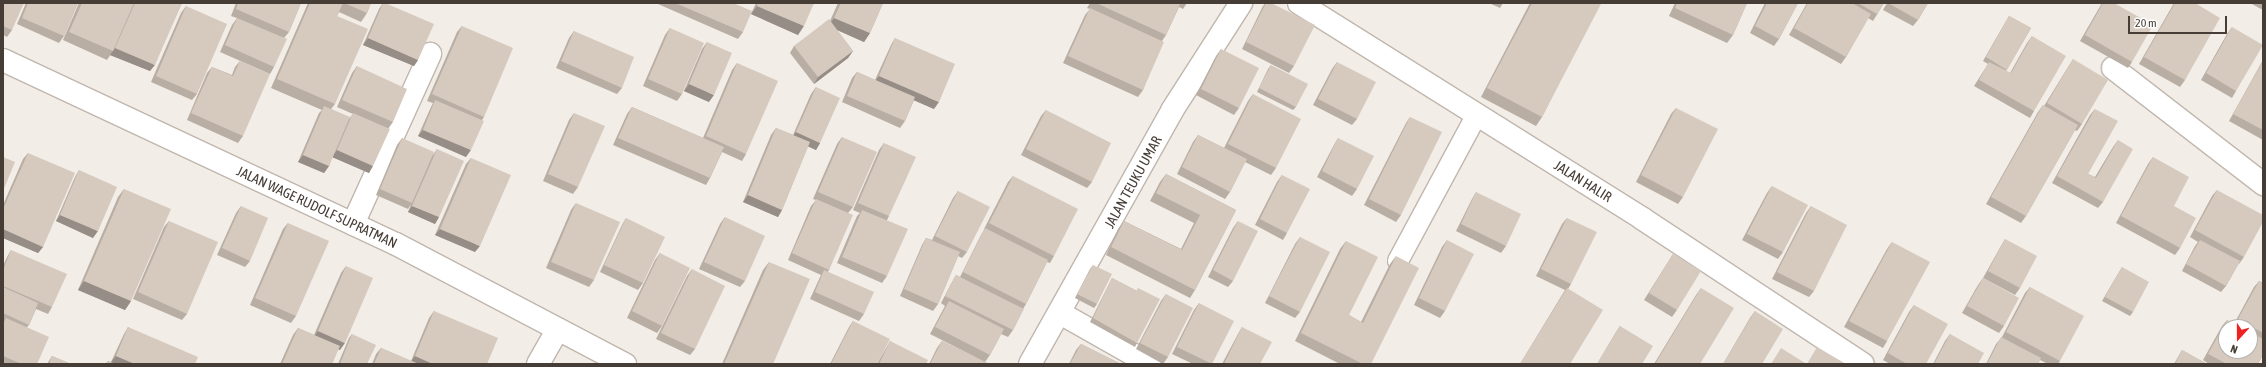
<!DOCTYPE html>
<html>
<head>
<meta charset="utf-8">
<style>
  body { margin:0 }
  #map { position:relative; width:2266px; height:367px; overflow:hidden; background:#f2ede6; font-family:"Asap Condensed",sans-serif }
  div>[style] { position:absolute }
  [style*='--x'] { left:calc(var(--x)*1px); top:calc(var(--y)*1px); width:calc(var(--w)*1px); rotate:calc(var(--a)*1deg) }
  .roads { filter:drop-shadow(1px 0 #c0b6ad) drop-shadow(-1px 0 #c0b6ad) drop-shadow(0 1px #c0b6ad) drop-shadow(0 -1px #c0b6ad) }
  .service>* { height:20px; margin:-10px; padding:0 10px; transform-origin:10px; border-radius:10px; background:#fff }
  .minor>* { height:22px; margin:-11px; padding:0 11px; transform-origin:11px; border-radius:11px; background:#fff }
  .tertiary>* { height:22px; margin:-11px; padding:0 11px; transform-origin:11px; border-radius:11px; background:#fff }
  .wall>* { inset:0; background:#b8aea4 }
  .shaded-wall>* { inset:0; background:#968d86 }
  .building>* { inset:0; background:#d6cabf }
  span { translate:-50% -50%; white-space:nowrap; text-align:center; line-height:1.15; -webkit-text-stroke:4px #fff; paint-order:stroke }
  .street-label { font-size:14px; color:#453d36 }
  .frame { position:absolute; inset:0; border:4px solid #453d36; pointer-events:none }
  .north { position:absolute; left:2218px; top:319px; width:40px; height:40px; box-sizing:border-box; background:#fff; border:1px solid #b5b1af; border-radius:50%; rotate:201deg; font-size:11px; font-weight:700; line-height:16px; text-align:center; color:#453d36 }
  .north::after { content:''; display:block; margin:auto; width:14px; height:18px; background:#e22; clip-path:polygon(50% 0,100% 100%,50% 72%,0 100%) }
  .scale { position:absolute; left:2128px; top:16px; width:99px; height:18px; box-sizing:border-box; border:2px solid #453d36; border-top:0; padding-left:5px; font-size:12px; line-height:14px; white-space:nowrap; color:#453d36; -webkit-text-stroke:3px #fff; paint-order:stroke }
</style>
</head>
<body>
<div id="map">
  <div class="roads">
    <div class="service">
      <div style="--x:1398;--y:261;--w:167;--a:-61.7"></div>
    </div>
    <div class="minor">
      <div style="--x:1299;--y:3;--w:406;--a:32.1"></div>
      <div style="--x:1643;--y:219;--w:263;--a:33.4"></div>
      <div style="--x:2113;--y:68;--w:190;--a:37.7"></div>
      <div style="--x:353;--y:224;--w:187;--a:-65.6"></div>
      <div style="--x:1060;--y:313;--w:103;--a:29.5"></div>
      <div style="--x:538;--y:364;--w:40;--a:-60.3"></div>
    </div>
    <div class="tertiary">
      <div style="--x:3;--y:60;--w:434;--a:25.1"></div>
      <div style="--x:396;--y:244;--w:259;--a:27.7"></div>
      <div style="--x:1030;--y:364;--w:292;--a:-60.7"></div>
      <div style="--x:1173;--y:109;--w:126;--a:-57.3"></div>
    </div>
  </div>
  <div class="wall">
    <div style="clip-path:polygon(3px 3px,12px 30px,7px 37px,3px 35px)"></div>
    <div style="clip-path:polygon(26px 3px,78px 3px,64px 36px,59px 43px,17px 24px)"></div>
    <div style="clip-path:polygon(79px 3px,182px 3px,150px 71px,110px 55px,111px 54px,107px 60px,63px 40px)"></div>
    <div style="clip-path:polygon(236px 3px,301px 3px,289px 32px,284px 38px,274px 67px,270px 74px,220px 52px,232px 25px,237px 18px,231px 16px)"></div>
    <div style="clip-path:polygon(308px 3px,371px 3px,367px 13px,361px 22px,339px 12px,337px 16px,335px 104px,331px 109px,349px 119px,353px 114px,337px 107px,352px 73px,357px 66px,393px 122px,388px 129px,369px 173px,332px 157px,329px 166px,324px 173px,298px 162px,319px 113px,322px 110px,271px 88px)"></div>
    <div style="clip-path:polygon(383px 3px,418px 60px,414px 66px,363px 45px,379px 9px)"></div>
    <div style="clip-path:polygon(659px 3px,733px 3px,743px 32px,738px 39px,658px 4px)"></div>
    <div style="clip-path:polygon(756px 3px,814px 3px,798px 35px,751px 14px)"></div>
    <div style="clip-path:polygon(838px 3px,883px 3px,870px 33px,864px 42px,837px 30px,853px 51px,848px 58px,814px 84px,790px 53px,794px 46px,830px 21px)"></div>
    <div style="clip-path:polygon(1090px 3px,1187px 3px,1183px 9px,1179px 7px,1166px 35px,1162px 41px,1143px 90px,1138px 97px,1063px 63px,1085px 15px,1090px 9px,1087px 8px)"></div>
    <div style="clip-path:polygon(1265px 3px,1271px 3px,1294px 66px,1289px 73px,1242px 49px,1262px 8px)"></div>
    <div style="clip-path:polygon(1489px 3px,1503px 3px,1500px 8px)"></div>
    <div style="clip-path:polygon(1530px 3px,1599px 3px,1542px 117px,1536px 126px,1481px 97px)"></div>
    <div style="clip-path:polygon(1675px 3px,1747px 3px,1733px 35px,1727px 43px,1669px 16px)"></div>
    <div style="clip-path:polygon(1765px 3px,1798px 3px,1779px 39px,1774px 46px,1750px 33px)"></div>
    <div style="clip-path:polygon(1807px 3px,1884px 3px,1873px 21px,1868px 18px,1846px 57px,1841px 64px,1789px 35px)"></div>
    <div style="clip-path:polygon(1887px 3px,1928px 3px,1918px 20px,1913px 26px,1883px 10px)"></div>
    <div style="clip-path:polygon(2102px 3px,2114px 3px,2132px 62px,2128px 68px,2080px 41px)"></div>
    <div style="clip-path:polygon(2174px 3px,2195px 3px,2185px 80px,2180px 87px,2139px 64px)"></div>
    <div style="clip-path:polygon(2250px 3px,2263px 3px,2263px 10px)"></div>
    <div style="clip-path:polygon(186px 6px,197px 94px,192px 100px,151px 82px,181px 13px)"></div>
    <div style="clip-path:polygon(2009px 16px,2031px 28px,2006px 71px,2010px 73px,2027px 43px,2032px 36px,2034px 111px,2030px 118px,1974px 86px,1988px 64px,1983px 61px)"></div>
    <div style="clip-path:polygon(462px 26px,484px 117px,482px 120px,466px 157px,418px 136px,431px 107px,433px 103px,427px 101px,457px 32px)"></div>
    <div style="clip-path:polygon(2232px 27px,2236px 91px,2232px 98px,2201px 80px,2227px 34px)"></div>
    <div style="clip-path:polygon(670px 28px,682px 94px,677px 101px,643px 86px,665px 35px)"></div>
    <div style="clip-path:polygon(574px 31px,622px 88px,617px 94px,556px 68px,569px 38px)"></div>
    <div style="clip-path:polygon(895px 38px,934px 109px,914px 100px,905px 121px,900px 128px,842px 102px,852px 78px,857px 72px,875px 80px,891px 45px)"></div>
    <div style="clip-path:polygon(707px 42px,709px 102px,684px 91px,702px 49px)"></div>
    <div style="clip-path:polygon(1221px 49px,1239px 108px,1234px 115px,1196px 95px,1216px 56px)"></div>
    <div style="clip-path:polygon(2073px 59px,2082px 124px,2077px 131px,2075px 130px,2026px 216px,2021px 223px,1986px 204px,2038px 112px,2043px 105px,2044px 106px)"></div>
    <div style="clip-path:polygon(2263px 60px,2263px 140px,2229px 121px)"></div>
    <div style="clip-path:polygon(240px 61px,243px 136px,238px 143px,187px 120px,207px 73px,212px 67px,232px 75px,235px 67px)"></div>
    <div style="clip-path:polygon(1337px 62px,1357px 119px,1352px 125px,1313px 105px,1332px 69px)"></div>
    <div style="clip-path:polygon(737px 63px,746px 154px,742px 161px,722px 152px,710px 178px,706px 185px,613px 145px,627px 114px,632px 107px,703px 138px,732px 70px)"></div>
    <div style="clip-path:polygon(1271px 65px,1296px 107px,1293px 110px,1257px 92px,1268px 69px)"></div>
    <div style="clip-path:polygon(816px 87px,820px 143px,816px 150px,808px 146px,782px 210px,778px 217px,743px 202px,771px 135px,776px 128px,793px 135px,811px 94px)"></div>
    <div style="clip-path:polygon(1253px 94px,1276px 168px,1271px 175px,1245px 162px,1230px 192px,1225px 199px,1177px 174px,1193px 142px,1198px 135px,1224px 148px,1248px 101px)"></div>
    <div style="clip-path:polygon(1676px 108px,1683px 197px,1678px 204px,1636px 182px,1671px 114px)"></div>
    <div style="clip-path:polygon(2095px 109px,2088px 174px,2095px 177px,2113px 147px,2118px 140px,2103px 202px,2098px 208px,2052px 183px,2090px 115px)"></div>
    <div style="clip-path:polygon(1046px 110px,1092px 182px,1087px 188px,1021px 155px,1041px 116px)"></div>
    <div style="clip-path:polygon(574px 113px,578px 187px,573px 194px,543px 181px,569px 120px)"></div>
    <div style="clip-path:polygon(1410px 117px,1401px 215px,1396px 222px,1364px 205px,1406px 123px)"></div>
    <div style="clip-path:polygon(842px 137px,853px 207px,848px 213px,829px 270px,828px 272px,864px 314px,859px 321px,810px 299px,821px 275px,788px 260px,811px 206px,816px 200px,813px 199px,837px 144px)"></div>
    <div style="clip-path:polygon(402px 138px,433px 155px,437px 149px,439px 217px,435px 224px,408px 212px,411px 204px,408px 209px,376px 195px,397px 145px)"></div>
    <div style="clip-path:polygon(1338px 138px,1357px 189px,1352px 196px,1317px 177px,1334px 145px)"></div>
    <div style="clip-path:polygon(884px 143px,889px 216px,887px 220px,887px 276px,882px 283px,837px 263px,857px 216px,860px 213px,853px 210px,879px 150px)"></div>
    <div style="clip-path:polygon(28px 153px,43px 247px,38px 253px,3px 238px,3px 205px,23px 159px)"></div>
    <div style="clip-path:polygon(2153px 157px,2174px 206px,2180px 248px,2175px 255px,2116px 223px,2148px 164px)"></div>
    <div style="clip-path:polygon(471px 158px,475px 252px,435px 235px,466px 164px)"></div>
    <div style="clip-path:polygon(79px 170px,93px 238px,56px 221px,75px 177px)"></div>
    <div style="clip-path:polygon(1166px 174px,1236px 210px,1195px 290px,1190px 298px,1106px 255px,1118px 229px,1124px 221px,1181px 249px,1194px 223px,1150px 201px,1160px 182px)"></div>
    <div style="clip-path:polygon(1282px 175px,1287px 233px,1283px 240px,1255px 225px,1277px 182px)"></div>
    <div style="clip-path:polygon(1013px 176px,1054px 256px,1050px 263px,1047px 262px,1026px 304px,1023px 309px,1013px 330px,1008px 337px,1001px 334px,990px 355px,985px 362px,930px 334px,945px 306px,941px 303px,952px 282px,956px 275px,960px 277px,981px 235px,984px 230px,984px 229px,1008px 182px)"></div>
    <div style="clip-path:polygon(1772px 186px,1783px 252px,1778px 259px,1742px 240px,1767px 193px)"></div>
    <div style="clip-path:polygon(124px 189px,131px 301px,125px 310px,78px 290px,118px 197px)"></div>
    <div style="clip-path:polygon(2217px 190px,2244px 257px,2239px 264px,2239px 263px,2226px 286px,2221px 292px,2182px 271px,2195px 246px,2198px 242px,2190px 237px,2212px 196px)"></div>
    <div style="clip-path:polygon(958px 191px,967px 252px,962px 258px,958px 256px,938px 304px,933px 311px,900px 296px,922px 245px,926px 238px,932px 240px,953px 198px)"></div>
    <div style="clip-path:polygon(1476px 192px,1506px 246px,1501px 253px,1456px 231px,1472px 199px)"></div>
    <div style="clip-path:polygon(576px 203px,594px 280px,589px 287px,546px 268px,571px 210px)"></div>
    <div style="clip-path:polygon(241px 206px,250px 261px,245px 267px,217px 255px,236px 213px)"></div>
    <div style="clip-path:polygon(1811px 206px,1814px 291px,1809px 297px,1772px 279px,1806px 213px)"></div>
    <div style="clip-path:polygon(725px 217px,745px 281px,740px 287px,699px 269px,720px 224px)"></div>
    <div style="clip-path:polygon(626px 218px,643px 283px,638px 290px,600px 272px,622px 225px)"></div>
    <div style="clip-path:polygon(1567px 218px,1571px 284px,1568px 289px,1570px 364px,1520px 364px,1565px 290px,1536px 276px,1562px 224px)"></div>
    <div style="clip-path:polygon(169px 221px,187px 314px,182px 320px,133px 299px,164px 227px)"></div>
    <div style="clip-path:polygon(1238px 221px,1233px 281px,1228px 287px,1208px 277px,1233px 228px)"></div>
    <div style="clip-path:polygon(288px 223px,296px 316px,291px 323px,250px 305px,283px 229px)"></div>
    <div style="clip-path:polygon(1300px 237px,1300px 312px,1295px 318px,1265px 303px,1295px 244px)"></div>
    <div style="clip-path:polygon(2005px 239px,2020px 288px,2015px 295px,1983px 278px,2001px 246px)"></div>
    <div style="clip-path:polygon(1447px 240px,1445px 311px,1440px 318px,1414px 305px,1442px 247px)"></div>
    <div style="clip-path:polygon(1346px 241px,1349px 315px,1361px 322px,1390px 264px,1396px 256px,1371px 364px,1340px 364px,1295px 341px,1340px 249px)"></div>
    <div style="clip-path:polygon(1892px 242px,1887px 341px,1883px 348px,1844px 327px,1887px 249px)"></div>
    <div style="clip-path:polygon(11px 250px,52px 307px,48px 314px,36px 309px,29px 325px,27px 327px,37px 364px,3px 364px,3px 266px,7px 257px)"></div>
    <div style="clip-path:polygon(660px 253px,662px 326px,657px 333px,627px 318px,655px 260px)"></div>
    <div style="clip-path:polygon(1673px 254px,1677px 310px,1672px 317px,1644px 300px)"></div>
    <div style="clip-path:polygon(769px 262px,773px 364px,722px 364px,763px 270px)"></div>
    <div style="clip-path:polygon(1093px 265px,1097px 304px,1094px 308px,1075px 298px,1090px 269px)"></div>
    <div style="clip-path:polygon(346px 266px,340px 350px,338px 349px,332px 364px,280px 364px,293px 335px,298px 328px,314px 335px,341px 273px)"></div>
    <div style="clip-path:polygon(2122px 267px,2133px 312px,2130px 316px,2102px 301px)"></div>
    <div style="clip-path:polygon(692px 269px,695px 349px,690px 355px,656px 339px,687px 276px)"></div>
    <div style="clip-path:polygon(1112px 278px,1137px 291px,1138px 288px,1137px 343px,1135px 347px,1090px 322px)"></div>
    <div style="clip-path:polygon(1983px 278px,2004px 326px,1999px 333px,1962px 313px,1978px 285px)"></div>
    <div style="clip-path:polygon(evenodd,2259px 281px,2263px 283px,2263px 355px,2258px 364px,2209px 364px,2203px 360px,2222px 326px,2227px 320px,2234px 324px,2254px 287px,2259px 281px,2226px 327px,2250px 327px,2250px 351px,2226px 327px)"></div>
    <div style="clip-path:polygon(2030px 287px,2060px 361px,2058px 364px,2048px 364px,2040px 360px,2038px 364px,1986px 364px,1996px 344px,2002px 337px,2025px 293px)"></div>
    <div style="clip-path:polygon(1701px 288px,1700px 364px,1654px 364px,1696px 295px)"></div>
    <div style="clip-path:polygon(1166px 294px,1168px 357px,1163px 364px,1136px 349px,1161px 301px)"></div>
    <div style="clip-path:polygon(1199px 303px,1212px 364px,1193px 364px,1172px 354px,1194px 310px)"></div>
    <div style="clip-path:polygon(1914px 305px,1926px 364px,1890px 364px,1883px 360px,1909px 312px)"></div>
    <div style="clip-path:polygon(434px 311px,487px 364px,372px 364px,376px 354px,381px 348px,411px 361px,429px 318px)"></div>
    <div style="clip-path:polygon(1755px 311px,1762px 364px,1723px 364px,1750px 318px)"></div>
    <div style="clip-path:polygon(853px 321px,877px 364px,830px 364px,849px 327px)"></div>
    <div style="clip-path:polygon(1620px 326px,1642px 364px,1597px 364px,1616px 332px)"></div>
    <div style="clip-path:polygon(128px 327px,195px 364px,105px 364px,108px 361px,111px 362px,124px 334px)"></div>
    <div style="clip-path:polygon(1242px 327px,1260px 364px,1222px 364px,1238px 334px)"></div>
    <div style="clip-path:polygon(352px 334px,367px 364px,338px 364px,349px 338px)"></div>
    <div style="clip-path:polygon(1950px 334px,1978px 364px,1933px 364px,1945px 341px)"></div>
    <div style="clip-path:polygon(890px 341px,926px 364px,877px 364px,886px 348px)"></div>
    <div style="clip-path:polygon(942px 341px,989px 364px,929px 364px,937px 348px)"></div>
    <div style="clip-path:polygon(1081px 344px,1121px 364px,1069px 364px,1076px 350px)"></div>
    <div style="clip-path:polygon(2182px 350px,2207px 364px,2174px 364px)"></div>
    <div style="clip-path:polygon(52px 356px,71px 364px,47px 364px)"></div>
  </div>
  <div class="shaded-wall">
    <div style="clip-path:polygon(757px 6px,804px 26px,798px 35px,751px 14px)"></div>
    <div style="clip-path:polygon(834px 18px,870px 33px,864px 42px,828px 26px)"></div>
    <div style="clip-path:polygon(368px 38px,418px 60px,414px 66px,363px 45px)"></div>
    <div style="clip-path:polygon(115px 48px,155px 65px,150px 71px,110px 55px)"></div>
    <div style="clip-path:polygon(853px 51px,848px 58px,814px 84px,818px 77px)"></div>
    <div style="clip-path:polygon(879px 76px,939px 102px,934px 109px,874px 83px)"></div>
    <div style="clip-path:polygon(689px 84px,714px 95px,709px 102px,684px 91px)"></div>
    <div style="clip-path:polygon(423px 130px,471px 150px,466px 157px,418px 136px)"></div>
    <div style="clip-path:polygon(796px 132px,820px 143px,816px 150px,791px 139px)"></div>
    <div style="clip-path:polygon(337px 150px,373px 166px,369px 173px,332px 157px)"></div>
    <div style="clip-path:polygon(303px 155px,329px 166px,324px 173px,298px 162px)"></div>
    <div style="clip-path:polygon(748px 195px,782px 210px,778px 217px,743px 202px)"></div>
    <div style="clip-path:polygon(412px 206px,439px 217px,435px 224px,408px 212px)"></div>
    <div style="clip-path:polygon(60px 215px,98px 231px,93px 238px,56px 221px)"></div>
    <div style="clip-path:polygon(3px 229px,43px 247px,38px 253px,3px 238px)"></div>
    <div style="clip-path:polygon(440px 229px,480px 246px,475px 252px,435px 235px)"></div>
    <div style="clip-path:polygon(84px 281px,131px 301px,125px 310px,78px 290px)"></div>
    <div style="clip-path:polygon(318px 331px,345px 343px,340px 350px,313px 338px)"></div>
    <div style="clip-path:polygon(116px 356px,135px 364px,115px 364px,111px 362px)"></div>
    <div style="clip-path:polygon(415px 356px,433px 364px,413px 364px,410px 363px)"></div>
  </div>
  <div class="building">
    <div style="clip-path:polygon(3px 3px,24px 3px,12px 30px,3px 26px)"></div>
    <div style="clip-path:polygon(28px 3px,78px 3px,64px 36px,22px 18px)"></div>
    <div style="clip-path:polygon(82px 3px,134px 3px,113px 51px,69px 32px)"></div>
    <div style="clip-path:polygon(135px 3px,182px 3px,155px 65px,115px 48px)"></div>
    <div style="clip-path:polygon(238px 3px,301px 3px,289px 32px,236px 9px)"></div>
    <div style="clip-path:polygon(310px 3px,343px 3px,337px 16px,368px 29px,335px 104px,277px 79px)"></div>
    <div style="clip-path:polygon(344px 3px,371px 3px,367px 13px)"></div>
    <div style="clip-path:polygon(383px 3px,385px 3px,434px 24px,418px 60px,368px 38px)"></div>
    <div style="clip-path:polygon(675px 3px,733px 3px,752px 11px,743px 32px)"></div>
    <div style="clip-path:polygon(758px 3px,814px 3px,804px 26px,757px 6px)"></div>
    <div style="clip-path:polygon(841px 3px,883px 3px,870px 33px,834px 18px)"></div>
    <div style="clip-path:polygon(1096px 3px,1177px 3px,1180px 4px,1166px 35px)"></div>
    <div style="clip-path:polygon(1266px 3px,1271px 3px,1315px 25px,1294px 66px,1246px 42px)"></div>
    <div style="clip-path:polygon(1532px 3px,1599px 3px,1601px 4px,1542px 117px,1487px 88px)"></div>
    <div style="clip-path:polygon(1677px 3px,1747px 3px,1733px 35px,1675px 8px)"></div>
    <div style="clip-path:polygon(1767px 3px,1798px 3px,1779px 39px,1755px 26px)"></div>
    <div style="clip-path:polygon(1808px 3px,1852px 3px,1871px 14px,1846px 57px,1794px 28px)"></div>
    <div style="clip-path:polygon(1858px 3px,1884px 3px,1877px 14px)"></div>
    <div style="clip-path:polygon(1888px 3px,1928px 3px,1918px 20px)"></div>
    <div style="clip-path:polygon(2103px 3px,2114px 3px,2153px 25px,2132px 62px,2085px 35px)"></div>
    <div style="clip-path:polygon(2175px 3px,2195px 3px,2220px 18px,2185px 80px,2144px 57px)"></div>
    <div style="clip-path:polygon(186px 6px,227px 24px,197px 94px,156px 76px)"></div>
    <div style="clip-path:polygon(1090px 8px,1164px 42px,1143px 90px,1068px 56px)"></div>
    <div style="clip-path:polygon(2009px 16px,2031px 28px,2007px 70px,1986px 57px)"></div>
    <div style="clip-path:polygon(237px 18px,287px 39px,274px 67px,225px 45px)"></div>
    <div style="clip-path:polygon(829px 19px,853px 51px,818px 77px,794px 46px)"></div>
    <div style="clip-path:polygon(462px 26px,513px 48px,484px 117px,432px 94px)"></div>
    <div style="clip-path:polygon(2232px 27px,2263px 45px,2236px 91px,2206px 73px)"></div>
    <div style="clip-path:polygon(670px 28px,704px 43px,682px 94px,648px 79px)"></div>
    <div style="clip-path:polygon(574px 31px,634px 57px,622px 88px,561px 61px)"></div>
    <div style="clip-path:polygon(2032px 36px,2066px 56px,2034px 111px,1979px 80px,1989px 62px,2011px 73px)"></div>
    <div style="clip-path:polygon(895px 38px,955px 64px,939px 102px,879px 76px)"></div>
    <div style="clip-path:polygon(707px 42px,732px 53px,714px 95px,689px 84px)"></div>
    <div style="clip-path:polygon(1221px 49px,1259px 68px,1239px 108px,1201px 89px)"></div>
    <div style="clip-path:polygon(2073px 59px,2108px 80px,2082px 124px,2047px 103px)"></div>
    <div style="clip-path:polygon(240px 61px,270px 74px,243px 136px,191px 113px,212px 67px,233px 76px)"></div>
    <div style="clip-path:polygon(2263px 61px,2263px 130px,2233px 114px)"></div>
    <div style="clip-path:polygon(1337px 62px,1376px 82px,1357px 119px,1318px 99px)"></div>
    <div style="clip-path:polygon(737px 63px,778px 81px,746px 154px,706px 136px)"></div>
    <div style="clip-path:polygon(1271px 65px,1308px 84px,1296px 107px,1259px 88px)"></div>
    <div style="clip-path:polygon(357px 66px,407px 89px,393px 122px,342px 100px)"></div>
    <div style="clip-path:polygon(857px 72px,915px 97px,905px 121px,847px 96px)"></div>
    <div style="clip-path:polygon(816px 87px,840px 98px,820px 143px,796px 132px)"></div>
    <div style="clip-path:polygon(1253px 94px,1301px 119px,1276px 168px,1228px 144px)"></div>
    <div style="clip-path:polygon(435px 100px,484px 121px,471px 150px,423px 130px)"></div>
    <div style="clip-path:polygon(2043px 105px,2078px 125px,2026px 216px,1991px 197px)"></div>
    <div style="clip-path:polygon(324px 106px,350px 117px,329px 166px,303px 155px)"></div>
    <div style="clip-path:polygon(632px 107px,724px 147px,710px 178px,618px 138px)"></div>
    <div style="clip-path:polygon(1676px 108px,1718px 129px,1683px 197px,1641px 175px)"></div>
    <div style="clip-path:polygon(2095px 109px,2118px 121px,2088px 174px,2096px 178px,2118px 140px,2133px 149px,2103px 202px,2057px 176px)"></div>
    <div style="clip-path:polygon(1046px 110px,1111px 143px,1092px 182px,1026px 149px)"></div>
    <div style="clip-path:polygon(353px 113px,390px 129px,373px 166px,337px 150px)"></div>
    <div style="clip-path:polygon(574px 113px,605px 126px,578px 187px,548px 174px)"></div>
    <div style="clip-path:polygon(1410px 117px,1442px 132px,1401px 215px,1369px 199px)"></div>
    <div style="clip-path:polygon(776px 128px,810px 142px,782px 210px,748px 195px)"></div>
    <div style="clip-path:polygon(1198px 135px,1247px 159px,1230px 192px,1182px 167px)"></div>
    <div style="clip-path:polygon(842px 137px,877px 152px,853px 207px,818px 192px)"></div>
    <div style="clip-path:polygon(402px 138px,434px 152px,412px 203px,380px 189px)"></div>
    <div style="clip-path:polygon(1338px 138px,1374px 156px,1357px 189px,1322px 171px)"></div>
    <div style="clip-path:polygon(884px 143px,916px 157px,889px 216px,858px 203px)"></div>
    <div style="clip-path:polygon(437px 149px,464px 161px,439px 217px,412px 206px)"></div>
    <div style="clip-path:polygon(28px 153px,75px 173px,43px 247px,3px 229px,3px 209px)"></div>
    <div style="clip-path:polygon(3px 157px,15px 162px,3px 191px)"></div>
    <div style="clip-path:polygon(2153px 157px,2189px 177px,2174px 206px,2196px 218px,2180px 248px,2121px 216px)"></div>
    <div style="clip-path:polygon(471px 158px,511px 175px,480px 246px,440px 229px)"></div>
    <div style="clip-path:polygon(79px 170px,117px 187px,98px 231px,60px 215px)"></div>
    <div style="clip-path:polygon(1166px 174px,1236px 210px,1195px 290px,1111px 247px,1124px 221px,1182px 250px,1200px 215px,1156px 193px)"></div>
    <div style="clip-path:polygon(1282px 175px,1310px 189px,1287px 233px,1260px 219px)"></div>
    <div style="clip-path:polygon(1013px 176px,1078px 209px,1054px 256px,989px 223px)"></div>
    <div style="clip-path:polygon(1772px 186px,1808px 205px,1783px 252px,1747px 234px)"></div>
    <div style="clip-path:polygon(124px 189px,171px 209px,131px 301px,84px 281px)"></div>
    <div style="clip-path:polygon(2217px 190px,2263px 215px,2263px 222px,2244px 257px,2195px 230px)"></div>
    <div style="clip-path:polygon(958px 191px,990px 207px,967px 252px,935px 236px)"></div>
    <div style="clip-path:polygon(1476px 192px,1521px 214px,1506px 246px,1461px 224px)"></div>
    <div style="clip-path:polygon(816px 199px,853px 215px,829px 270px,792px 253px)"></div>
    <div style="clip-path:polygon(576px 203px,620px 222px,594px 280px,551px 262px)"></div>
    <div style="clip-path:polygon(241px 206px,268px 218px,250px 261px,222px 248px)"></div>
    <div style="clip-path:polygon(1811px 206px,1847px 225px,1814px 291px,1777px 272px)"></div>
    <div style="clip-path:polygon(862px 210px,908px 229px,887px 276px,842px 257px)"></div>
    <div style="clip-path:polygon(725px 217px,765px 236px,745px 281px,704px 262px)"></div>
    <div style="clip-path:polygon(626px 218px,665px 237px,643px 283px,604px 265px)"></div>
    <div style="clip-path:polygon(1567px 218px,1597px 232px,1571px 284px,1541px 269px)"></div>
    <div style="clip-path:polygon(169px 221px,218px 242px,187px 314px,138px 292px)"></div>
    <div style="clip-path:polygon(1238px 221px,1258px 231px,1233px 281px,1213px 270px)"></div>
    <div style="clip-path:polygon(288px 223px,329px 241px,296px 316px,255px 298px)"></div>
    <div style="clip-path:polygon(985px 228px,1048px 260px,1026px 304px,963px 272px)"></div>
    <div style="clip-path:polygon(1300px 237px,1330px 252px,1300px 312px,1269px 296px)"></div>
    <div style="clip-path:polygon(926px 238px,960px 252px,938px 304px,904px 289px)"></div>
    <div style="clip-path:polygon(2005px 239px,2037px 256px,2020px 288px,1988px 271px)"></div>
    <div style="clip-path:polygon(1447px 240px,1474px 254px,1445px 311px,1419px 298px)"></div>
    <div style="clip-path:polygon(2200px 240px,2240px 261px,2226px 286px,2186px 264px)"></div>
    <div style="clip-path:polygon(1346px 241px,1378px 257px,1349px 315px,1363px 323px,1396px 256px,1419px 268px,1371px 364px,1363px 364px,1301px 333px)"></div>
    <div style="clip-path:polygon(1892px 242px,1930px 262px,1887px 341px,1849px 321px)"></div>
    <div style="clip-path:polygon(11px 250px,67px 274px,52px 307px,3px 286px,3px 270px)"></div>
    <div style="clip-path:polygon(660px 253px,690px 268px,662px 326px,632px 311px)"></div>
    <div style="clip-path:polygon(1673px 254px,1701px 271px,1677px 310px,1649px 293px)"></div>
    <div style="clip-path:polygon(769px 262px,810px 279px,773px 364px,724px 364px)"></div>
    <div style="clip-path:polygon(1093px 265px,1112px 274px,1097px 304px,1077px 294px)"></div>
    <div style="clip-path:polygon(346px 266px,373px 278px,345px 343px,318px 331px)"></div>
    <div style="clip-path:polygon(2122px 267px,2149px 282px,2133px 312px,2105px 297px)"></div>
    <div style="clip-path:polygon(692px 269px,725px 286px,695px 349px,661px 333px)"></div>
    <div style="clip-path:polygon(824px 270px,874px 292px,864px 314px,815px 292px)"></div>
    <div style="clip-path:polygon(956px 275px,1024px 309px,1013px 330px,945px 296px)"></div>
    <div style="clip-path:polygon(1112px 278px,1137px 291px,1138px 288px,1160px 299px,1137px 343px,1093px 318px)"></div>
    <div style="clip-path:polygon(1983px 278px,2019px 298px,2004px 326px,1967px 306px)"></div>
    <div style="clip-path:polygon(2259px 281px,2263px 283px,2263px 333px,2238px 319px)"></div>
    <div style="clip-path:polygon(3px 287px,38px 303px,29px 325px,3px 313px)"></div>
    <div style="clip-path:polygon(2030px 287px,2084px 316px,2060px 361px,2006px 332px)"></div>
    <div style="clip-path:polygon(1567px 288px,1603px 310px,1570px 364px,1520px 364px)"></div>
    <div style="clip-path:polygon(1701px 288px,1734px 308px,1700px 364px,1655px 364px)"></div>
    <div style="clip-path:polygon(1166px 294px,1193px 308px,1168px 357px,1140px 343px)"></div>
    <div style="clip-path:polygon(949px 301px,1004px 329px,990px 355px,935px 327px)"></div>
    <div style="clip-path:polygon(1199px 303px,1234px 321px,1212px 364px,1177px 347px)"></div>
    <div style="clip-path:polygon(1914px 305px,1948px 324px,1926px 364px,1907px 364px,1888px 353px)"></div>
    <div style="clip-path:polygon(434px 311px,498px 338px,487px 364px,433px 364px,415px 356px)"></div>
    <div style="clip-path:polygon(1755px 311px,1783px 329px,1762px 364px,1723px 364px)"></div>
    <div style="clip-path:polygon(6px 318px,49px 337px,37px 364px,22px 364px,3px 356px,3px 324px)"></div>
    <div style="clip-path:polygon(2227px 320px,2240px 327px,2226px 327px,2226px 351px,2250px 351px,2250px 332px,2263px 339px,2263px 355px,2258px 364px,2227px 364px,2208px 354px)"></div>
    <div style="clip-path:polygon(853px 321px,890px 339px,877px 364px,831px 364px)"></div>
    <div style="clip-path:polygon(1620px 326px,1653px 346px,1642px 364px,1597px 364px)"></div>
    <div style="clip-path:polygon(128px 327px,198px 357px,195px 364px,135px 364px,116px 356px)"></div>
    <div style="clip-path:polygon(1242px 327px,1272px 342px,1260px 364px,1224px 364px)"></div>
    <div style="clip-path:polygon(298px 328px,340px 346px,332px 364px,282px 364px)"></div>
    <div style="clip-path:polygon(352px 334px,376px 345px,367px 364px,340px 364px)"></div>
    <div style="clip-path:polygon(1950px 334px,1984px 353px,1978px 364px,1934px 364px)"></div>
    <div style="clip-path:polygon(2001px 337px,2041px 358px,2038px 364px,1987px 364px)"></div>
    <div style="clip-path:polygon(890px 341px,928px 360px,926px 364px,879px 364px)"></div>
    <div style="clip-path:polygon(942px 341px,989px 364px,930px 364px)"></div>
    <div style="clip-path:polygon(1081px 344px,1121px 364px,1070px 364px)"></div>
    <div style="clip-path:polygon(1817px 347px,1846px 364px,1807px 364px)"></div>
    <div style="clip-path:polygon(381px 348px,419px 364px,374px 364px)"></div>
    <div style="clip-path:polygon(1781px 348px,1805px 363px,1804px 364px,1771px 364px)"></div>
    <div style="clip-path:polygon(2182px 350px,2207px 364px,2175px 364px)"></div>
    <div style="clip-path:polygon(52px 356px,71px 364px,49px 364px)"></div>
    <div style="clip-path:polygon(108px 361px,115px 364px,106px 364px)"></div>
    <div style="clip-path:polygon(3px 362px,8px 364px,3px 364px)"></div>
  </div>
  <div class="street-label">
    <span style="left:1583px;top:181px;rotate:32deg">JALAN HALIR</span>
    <span style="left:1133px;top:182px;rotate:-61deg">JALAN TEUKU UMAR</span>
    <span style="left:317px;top:207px;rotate:25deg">JALAN WAGE RUDOLF SUPRATMAN</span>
  </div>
  <div class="frame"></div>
  <div class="north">N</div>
  <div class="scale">20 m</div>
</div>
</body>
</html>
